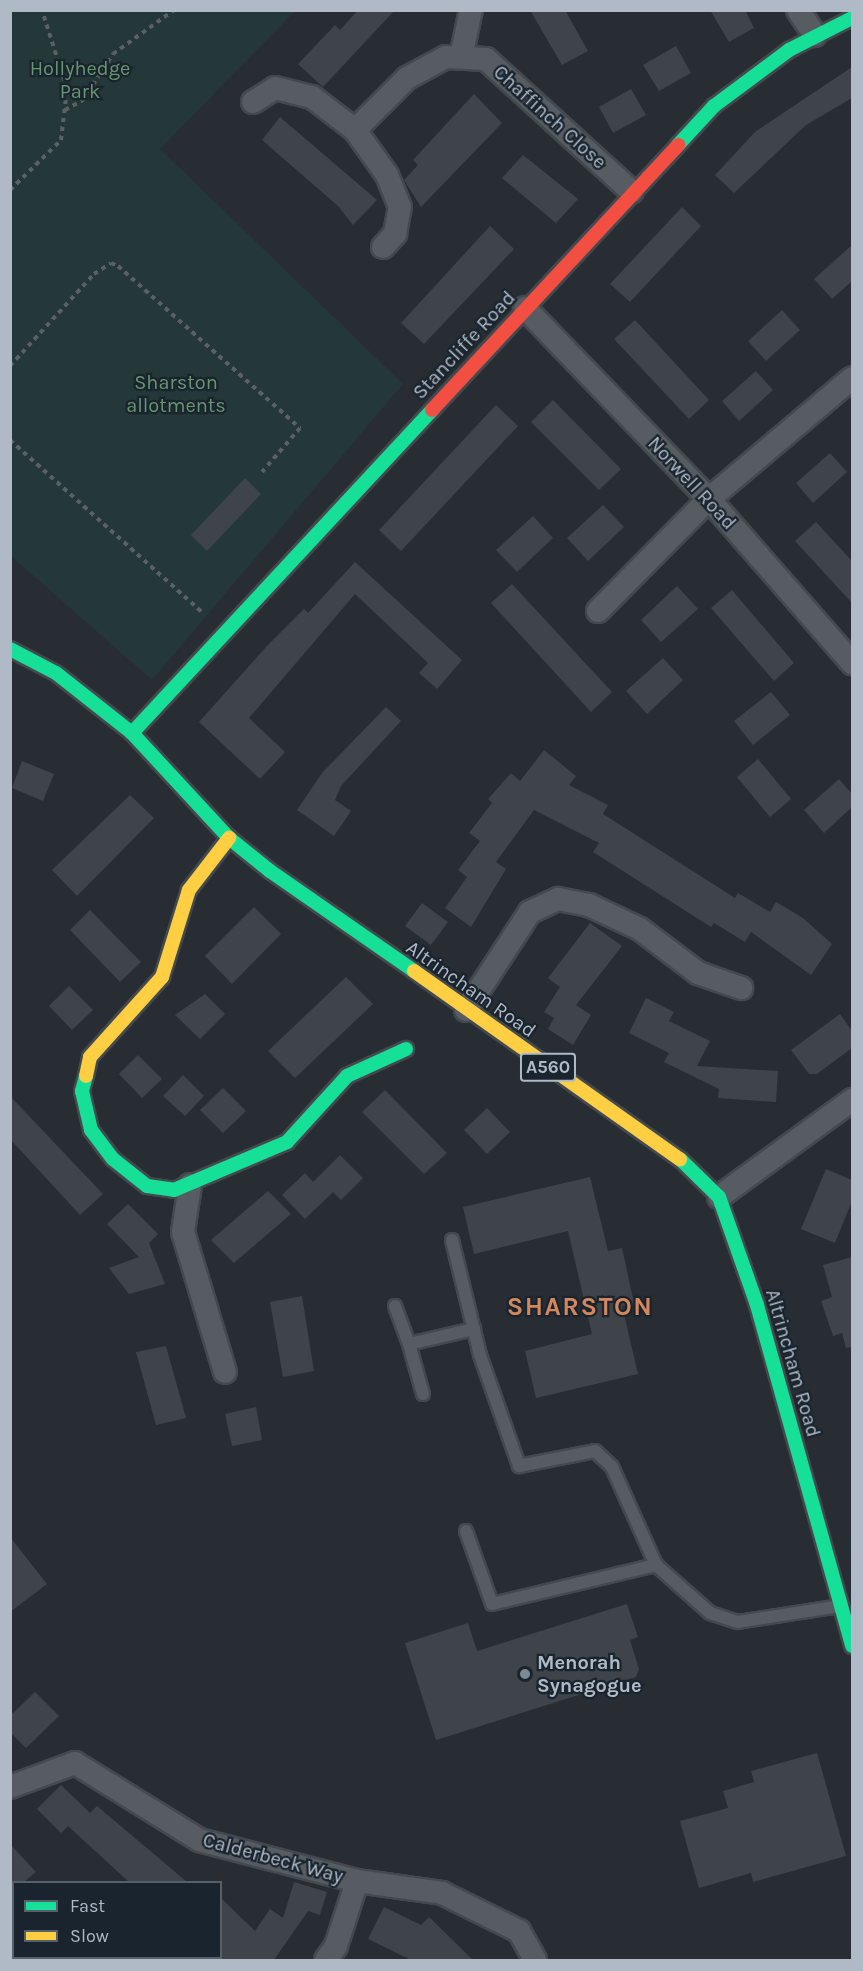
<!DOCTYPE html>
<html>
<head>
<meta charset="utf-8">
<style>
  body { margin:0 }
  #map { position:relative; width:863px; height:1971px; overflow:hidden; background:#272d33; font-family:Karla,sans-serif }
  div>[style] { position:absolute }
  [style*='--x'] { left:calc(var(--x)*1px); top:calc(var(--y)*1px); width:calc(var(--w)*1px); rotate:calc(var(--a)*1deg) }
  .green>* { inset:0; background:#243739 }
  .building>* { inset:0; background:#3f444a }
  .path>* { height:4px; margin-top:-2px; transform-origin:0; background:repeating-linear-gradient(90deg,#5a6065 0 4.5px,transparent 0 9px) }
  .roads { filter:drop-shadow(2px 0 #44494e) drop-shadow(-2px 0 #44494e) drop-shadow(0 2px #44494e) drop-shadow(0 -2px #44494e) }
  .lane>* { height:12px; margin:-6px; padding:0 6px; transform-origin:6px; border-radius:6px; background:#565c62 }
  .street>* { height:22px; margin:-11px; padding:0 11px; transform-origin:11px; border-radius:11px; background:#565c62 }
  .fast>* { height:14px; margin:-7px; padding:0 7px; transform-origin:7px; border-radius:7px; background:#16e098 }
  .slow>* { height:14px; margin:-7px; padding:0 7px; transform-origin:7px; border-radius:7px; background:#ffcf43 }
  .jam>* { height:14px; margin:-7px; padding:0 7px; transform-origin:7px; border-radius:7px; background:#f24e42 }
  .dots>* { width:16px; height:16px; translate:-50% -50%; box-sizing:border-box; border:3px solid #1a242e; border-radius:50% }
  span { translate:-50% -50%; white-space:nowrap; text-align:center; line-height:1.15; -webkit-text-stroke:4.5px #1a242e; paint-order:stroke }
  .shield-label span { padding:2px 4px; background:#1a242e; border:2px solid; border-radius:4px; -webkit-text-stroke-width:0 }
  .shield-label { font-size:18px; color:#afbac6; font-weight:700 }
  .park-label { font-size:20px; color:#66976e }
  .street-label { font-size:20px; color:#afbac6 }
  .poi-label { font-size:20px; color:#afbac6; font-weight:700 }
  .left { translate:0 -50%; text-align:left }
  .district-label { font-size:26px; color:#d4875c; font-weight:700; letter-spacing:1.5px }
  .frame { position:absolute; inset:0; border:12px solid #afbac6; pointer-events:none }
  .legend { position:absolute; left:12px; top:1881px; width:210px; height:78px; box-sizing:border-box; background:#1a242e; border:2px solid #56606b; margin:0; padding:8px 10px; list-style:none; font-size:18px; color:#afbac6 }
  .legend li { display:flex; align-items:center; gap:12px; height:30px }
  .legend b { width:30px; border:2px solid #56606b }
</style>
</head>
<body>
<div id="map">
  <div class="green">
    <div style="clip-path:polygon(11px 11px,295px 11px,160px 149px,403px 384px,152px 680px,11px 556px)"></div>
  </div>
  <div class="building">
    <div style="clip-path:polygon(358px 10px,395px 10px,323px 87px,298px 64px,335px 25px,340px 30px)"></div>
    <div style="clip-path:polygon(530px 10px,565px 10px,588px 51px,562px 65px)"></div>
    <div style="clip-path:polygon(710px 10px,745px 10px,754px 28px,729px 42px)"></div>
    <div style="clip-path:polygon(676px 46px,691px 73px,659px 91px,643px 65px)"></div>
    <div style="clip-path:polygon(852px 67px,852px 98px,806px 125px,734px 193px,715px 175px,755px 132px)"></div>
    <div style="clip-path:polygon(631px 89px,646px 115px,613px 133px,599px 107px)"></div>
    <div style="clip-path:polygon(474px 94px,502px 123px,421px 207px,404px 180px,418px 165px,413px 160px)"></div>
    <div style="clip-path:polygon(280px 117px,377px 200px,353px 225px,338px 206px,262px 140px)"></div>
    <div style="clip-path:polygon(523px 155px,578px 199px,556px 223px,502px 178px)"></div>
    <div style="clip-path:polygon(682px 207px,701px 226px,630px 302px,610px 284px)"></div>
    <div style="clip-path:polygon(490px 226px,514px 249px,424px 344px,401px 323px)"></div>
    <div style="clip-path:polygon(852px 245px,852px 281px,832px 299px,814px 279px)"></div>
    <div style="clip-path:polygon(782px 310px,800px 330px,766px 361px,748px 341px)"></div>
    <div style="clip-path:polygon(635px 320px,709px 400px,689px 419px,614px 339px)"></div>
    <div style="clip-path:polygon(756px 371px,773px 390px,739px 421px,722px 401px)"></div>
    <div style="clip-path:polygon(553px 400px,621px 469px,599px 490px,531px 422px)"></div>
    <div style="clip-path:polygon(496px 405px,518px 426px,401px 551px,379px 530px)"></div>
    <div style="clip-path:polygon(830px 453px,847px 472px,813px 503px,796px 483px)"></div>
    <div style="clip-path:polygon(245px 478px,261px 494px,207px 551px,191px 535px)"></div>
    <div style="clip-path:polygon(603px 505px,624px 527px,588px 561px,567px 538px)"></div>
    <div style="clip-path:polygon(533px 516px,553px 538px,517px 572px,496px 550px)"></div>
    <div style="clip-path:polygon(816px 522px,852px 561px,852px 603px,795px 541px)"></div>
    <div style="clip-path:polygon(355px 562px,462px 660px,437px 689px,419px 673px,428px 663px,355px 594px,249px 718px,285px 752px,260px 779px,199px 722px,266px 647px,304px 609px,308px 613px)"></div>
    <div style="clip-path:polygon(512px 584px,612px 692px,591px 712px,491px 603px)"></div>
    <div style="clip-path:polygon(677px 586px,698px 609px,661px 642px,641px 620px)"></div>
    <div style="clip-path:polygon(732px 590px,794px 663px,774px 681px,711px 608px)"></div>
    <div style="clip-path:polygon(663px 658px,683px 680px,647px 714px,626px 691px)"></div>
    <div style="clip-path:polygon(771px 692px,790px 715px,753px 745px,734px 721px)"></div>
    <div style="clip-path:polygon(386px 707px,401px 721px,341px 786px,335px 800px,351px 811px,334px 836px,297px 810px,322px 773px)"></div>
    <div style="clip-path:polygon(544px 750px,576px 776px,569px 785px,608px 805px,603px 814px,735px 898px,738px 893px,770px 912px,776px 902px,803px 918px,832px 944px,811px 975px,751px 932px,745px 942px,714px 923px,711px 927px,593px 852px,599px 843px,534px 810px,496px 862px,506px 869px,471px 927px,445px 908px,467px 877px,458px 870px,480px 841px,469px 833px,492px 803px,488px 799px,511px 773px,520px 781px)"></div>
    <div style="clip-path:polygon(758px 759px,791px 799px,770px 817px,737px 777px)"></div>
    <div style="clip-path:polygon(22px 761px,54px 774px,43px 801px,12px 788px)"></div>
    <div style="clip-path:polygon(839px 779px,852px 794px,852px 807px,824px 833px,804px 810px)"></div>
    <div style="clip-path:polygon(130px 795px,154px 818px,77px 896px,52px 870px)"></div>
    <div style="clip-path:polygon(422px 903px,448px 922px,431px 945px,405px 926px)"></div>
    <div style="clip-path:polygon(254px 907px,281px 934px,232px 984px,205px 956px)"></div>
    <div style="clip-path:polygon(90px 910px,141px 962px,120px 982px,70px 930px)"></div>
    <div style="clip-path:polygon(590px 923px,622px 946px,576px 1005px,591px 1015px,573px 1045px,548px 1029px,554px 1018px,544px 1012px,560px 987px,548px 978px)"></div>
    <div style="clip-path:polygon(346px 977px,373px 1004px,295px 1078px,268px 1051px)"></div>
    <div style="clip-path:polygon(69px 986px,93px 1010px,72px 1030px,49px 1006px)"></div>
    <div style="clip-path:polygon(205px 994px,225px 1014px,200px 1039px,175px 1015px)"></div>
    <div style="clip-path:polygon(646px 998px,674px 1012px,669px 1021px,710px 1041px,697px 1066px,778px 1071px,776px 1102px,718px 1098px,719px 1089px,664px 1062px,669px 1053px,629px 1033px)"></div>
    <div style="clip-path:polygon(840px 1014px,852px 1031px,852px 1048px,817px 1074px,809px 1074px,791px 1050px)"></div>
    <div style="clip-path:polygon(138px 1055px,162px 1079px,142px 1098px,119px 1074px)"></div>
    <div style="clip-path:polygon(183px 1075px,204px 1096px,185px 1116px,163px 1096px)"></div>
    <div style="clip-path:polygon(223px 1088px,246px 1111px,223px 1133px,200px 1110px)"></div>
    <div style="clip-path:polygon(385px 1090px,447px 1153px,424px 1174px,362px 1112px)"></div>
    <div style="clip-path:polygon(10px 1096px,103px 1194px,80px 1215px,10px 1139px)"></div>
    <div style="clip-path:polygon(487px 1108px,510px 1132px,487px 1154px,464px 1130px)"></div>
    <div style="clip-path:polygon(340px 1155px,363px 1178px,341px 1200px,333px 1192px,305px 1219px,282px 1195px,305px 1173px,313px 1182px)"></div>
    <div style="clip-path:polygon(826px 1169px,852px 1180px,852px 1201px,835px 1243px,801px 1229px)"></div>
    <div style="clip-path:polygon(590px 1177px,608px 1251px,622px 1248px,634px 1303px,622px 1306px,638px 1374px,536px 1398px,525px 1351px,592px 1334px,568px 1231px,474px 1254px,463px 1207px)"></div>
    <div style="clip-path:polygon(268px 1191px,291px 1214px,234px 1263px,211px 1240px)"></div>
    <div style="clip-path:polygon(128px 1204px,158px 1234px,149px 1243px,165px 1284px,129px 1294px,109px 1268px,139px 1257px,107px 1224px)"></div>
    <div style="clip-path:polygon(852px 1257px,852px 1347px,846px 1348px,842px 1333px,833px 1336px,821px 1301px,832px 1297px,823px 1265px)"></div>
    <div style="clip-path:polygon(302px 1296px,314px 1371px,283px 1377px,270px 1302px)"></div>
    <div style="clip-path:polygon(166px 1346px,186px 1418px,156px 1425px,136px 1352px)"></div>
    <div style="clip-path:polygon(256px 1407px,262px 1440px,232px 1446px,225px 1414px)"></div>
    <div style="clip-path:polygon(10px 1537px,47px 1584px,10px 1612px)"></div>
    <div style="clip-path:polygon(627px 1604px,638px 1637px,630px 1640px,639px 1669px,636px 1677px,436px 1740px,405px 1643px,468px 1623px,477px 1651px)"></div>
    <div style="clip-path:polygon(35px 1692px,59px 1716px,26px 1748px,10px 1732px,10px 1716px)"></div>
    <div style="clip-path:polygon(817px 1753px,846px 1856px,753px 1882px,751px 1873px,699px 1888px,680px 1821px,728px 1808px,723px 1791px,754px 1782px,751px 1771px)"></div>
    <div style="clip-path:polygon(61px 1785px,90px 1813px,97px 1806px,187px 1882px,129px 1882px,68px 1826px,61px 1833px,37px 1809px)"></div>
    <div style="clip-path:polygon(10px 1844px,36px 1872px,24px 1882px,14px 1882px,10px 1894px)"></div>
    <div style="clip-path:polygon(294px 1882px,327px 1892px,320px 1915px,308px 1911px,274px 1960px,220px 1960px,220px 1897px,255px 1931px,270px 1909px,283px 1918px)"></div>
    <div style="clip-path:polygon(384px 1907px,421px 1925px,429px 1917px,473px 1960px,411px 1960px,368px 1939px)"></div>
  </div>
  <div class="path">
    <div style="--x:65;--y:110;--w:21;--a:-29"></div>
    <div style="--x:83;--y:100;--w:55;--a:-56.9"></div>
    <div style="--x:113;--y:54;--w:75;--a:-35.8"></div>
    <div style="--x:10;--y:190;--w:71;--a:-44.4"></div>
    <div style="--x:61;--y:140;--w:51;--a:-83.3"></div>
    <div style="--x:67;--y:89;--w:83;--a:-107.6"></div>
    <div style="--x:10;--y:366;--w:125;--a:-47.6"></div>
    <div style="--x:94;--y:274;--w:20;--a:-33"></div>
    <div style="--x:111;--y:263;--w:8;--a:23"></div>
    <div style="--x:118;--y:266;--w:244;--a:41.7"></div>
    <div style="--x:300;--y:428;--w:58;--a:130.8"></div>
    <div style="--x:10;--y:440;--w:261;--a:41.9"></div>
  </div>
  <div class="roads">
    <div class="lane">
      <div style="--x:452;--y:1240;--w:118;--a:76.3"></div>
      <div style="--x:480;--y:1355;--w:118;--a:70.6"></div>
      <div style="--x:519;--y:1466;--w:77;--a:-11.2"></div>
      <div style="--x:595;--y:1451;--w:23;--a:43"></div>
      <div style="--x:612;--y:1467;--w:107;--a:65.8"></div>
      <div style="--x:395;--y:1306;--w:40;--a:69.8"></div>
      <div style="--x:423;--y:1394;--w:52;--a:-105.6"></div>
      <div style="--x:409;--y:1344;--w:67;--a:-13"></div>
      <div style="--x:466;--y:1531;--w:77;--a:70.4"></div>
      <div style="--x:492;--y:1604;--w:169;--a:-13.4"></div>
      <div style="--x:656;--y:1565;--w:72;--a:41.6"></div>
      <div style="--x:710;--y:1613;--w:29;--a:18"></div>
      <div style="--x:738;--y:1622;--w:103;--a:-8.9"></div>
    </div>
    <div class="street">
      <div style="--x:798;--y:10;--w:30;--a:56"></div>
      <div style="--x:461;--y:57;--w:48;--a:-78"></div>
      <div style="--x:253;--y:102;--w:26;--a:-32"></div>
      <div style="--x:275;--y:88;--w:38;--a:14"></div>
      <div style="--x:312;--y:97;--w:54;--a:37.5"></div>
      <div style="--x:383;--y:247;--w:18;--a:-47"></div>
      <div style="--x:395;--y:234;--w:27;--a:-80"></div>
      <div style="--x:400;--y:207;--w:35;--a:-112"></div>
      <div style="--x:387;--y:175;--w:55;--a:-125.4"></div>
      <div style="--x:355;--y:130;--w:74;--a:-45"></div>
      <div style="--x:407;--y:78;--w:44;--a:-28.3"></div>
      <div style="--x:446;--y:57;--w:40;--a:2.9"></div>
      <div style="--x:486;--y:59;--w:197;--a:42.3"></div>
      <div style="--x:525;--y:308;--w:265;--a:46.1"></div>
      <div style="--x:709;--y:499;--w:218;--a:48.9"></div>
      <div style="--x:598;--y:611;--w:158;--a:-45.3"></div>
      <div style="--x:709;--y:499;--w:187;--a:-40.2"></div>
      <div style="--x:466;--y:1010;--w:117;--a:-56.9"></div>
      <div style="--x:530;--y:912;--w:31;--a:-25"></div>
      <div style="--x:558;--y:899;--w:32;--a:11"></div>
      <div style="--x:589;--y:905;--w:56;--a:25.2"></div>
      <div style="--x:640;--y:929;--w:73;--a:37.2"></div>
      <div style="--x:698;--y:973;--w:46;--a:19.2"></div>
      <div style="--x:190;--y:1185;--w:48;--a:98.5"></div>
      <div style="--x:183;--y:1232;--w:146;--a:73.3"></div>
      <div style="--x:719;--y:1197;--w:165;--a:-36.1"></div>
      <div style="--x:10;--y:1787;--w:69;--a:-20.3"></div>
      <div style="--x:75;--y:1763;--w:146;--a:31.8"></div>
      <div style="--x:199;--y:1840;--w:163;--a:14.5"></div>
      <div style="--x:357;--y:1881;--w:86;--a:8"></div>
      <div style="--x:442;--y:1893;--w:86;--a:26.3"></div>
      <div style="--x:519;--y:1931;--w:33;--a:61"></div>
      <div style="--x:10;--y:1944;--w:7;--a:56"></div>
      <div style="--x:326;--y:1960;--w:17;--a:-54"></div>
      <div style="--x:336;--y:1946;--w:68;--a:-72.1"></div>
    </div>
    <div class="fast">
      <div style="--x:678;--y:145;--w:53;--a:-47.3"></div>
      <div style="--x:714;--y:106;--w:94;--a:-36.7"></div>
      <div style="--x:789;--y:50;--w:71;--a:-26.9"></div>
      <div style="--x:10;--y:649;--w:52;--a:27.6"></div>
      <div style="--x:56;--y:673;--w:97;--a:38.3"></div>
      <div style="--x:132;--y:733;--w:143;--a:47.3"></div>
      <div style="--x:229;--y:838;--w:53;--a:38.8"></div>
      <div style="--x:270;--y:871;--w:175;--a:34.8"></div>
      <div style="--x:132;--y:733;--w:441;--a:-47.1"></div>
      <div style="--x:86;--y:1076;--w:16;--a:105"></div>
      <div style="--x:82;--y:1091;--w:40;--a:77"></div>
      <div style="--x:91;--y:1130;--w:36;--a:53"></div>
      <div style="--x:113;--y:1159;--w:43;--a:38.5"></div>
      <div style="--x:147;--y:1186;--w:27;--a:8"></div>
      <div style="--x:174;--y:1190;--w:123;--a:-23"></div>
      <div style="--x:287;--y:1142;--w:89;--a:-47.7"></div>
      <div style="--x:347;--y:1076;--w:65;--a:-24.6"></div>
      <div style="--x:680;--y:1159;--w:54;--a:44.3"></div>
      <div style="--x:719;--y:1197;--w:114;--a:70.6"></div>
      <div style="--x:757;--y:1305;--w:354;--a:74.4"></div>
    </div>
    <div class="slow">
      <div style="--x:414;--y:971;--w:326;--a:35.3"></div>
      <div style="--x:86;--y:1076;--w:19;--a:-78"></div>
      <div style="--x:90;--y:1057;--w:108;--a:-48"></div>
      <div style="--x:162;--y:977;--w:91;--a:-72.8"></div>
      <div style="--x:189;--y:890;--w:66;--a:-52.4"></div>
    </div>
    <div class="jam">
      <div style="--x:432;--y:410;--w:362;--a:-47.1"></div>
    </div>
  </div>
  <div class="dots">
    <div style="left:525px;top:1674px;background:#7f8993"></div>
  </div>
  <div class="shield-label">
    <span style="left:548px;top:1067px">A560</span>
  </div>
  <div class="park-label">
    <span style="left:80px;top:80px">Hollyhedge<br>Park</span>
    <span style="left:176px;top:394px">Sharston<br>allotments</span>
  </div>
  <div class="street-label">
    <span style="left:550px;top:117px;rotate:42deg">Chaffinch Close</span>
    <span style="left:464px;top:345px;rotate:-47deg">Stancliffe Road</span>
    <span style="left:692px;top:483px;rotate:47deg">Norwell Road</span>
    <span style="left:471px;top:989px;rotate:35deg">Altrincham Road</span>
    <span style="left:793px;top:1363px;rotate:74deg">Altrincham Road</span>
    <span style="left:273px;top:1858px;rotate:15deg">Calderbeck Way</span>
  </div>
  <div class="poi-label">
    <span class="left" style="left:537px;top:1674px">Menorah<br>Synagogue</span>
  </div>
  <div class="district-label">
    <span style="left:580px;top:1307px">SHARSTON</span>
  </div>
  <div class="frame"></div>
  <ul class="legend">
  <li><b style="height:8px;background:#16e098"></b>Fast</li>
  <li><b style="height:8px;background:#ffcf43"></b>Slow</li>
  </ul>
</div>
</body>
</html>
